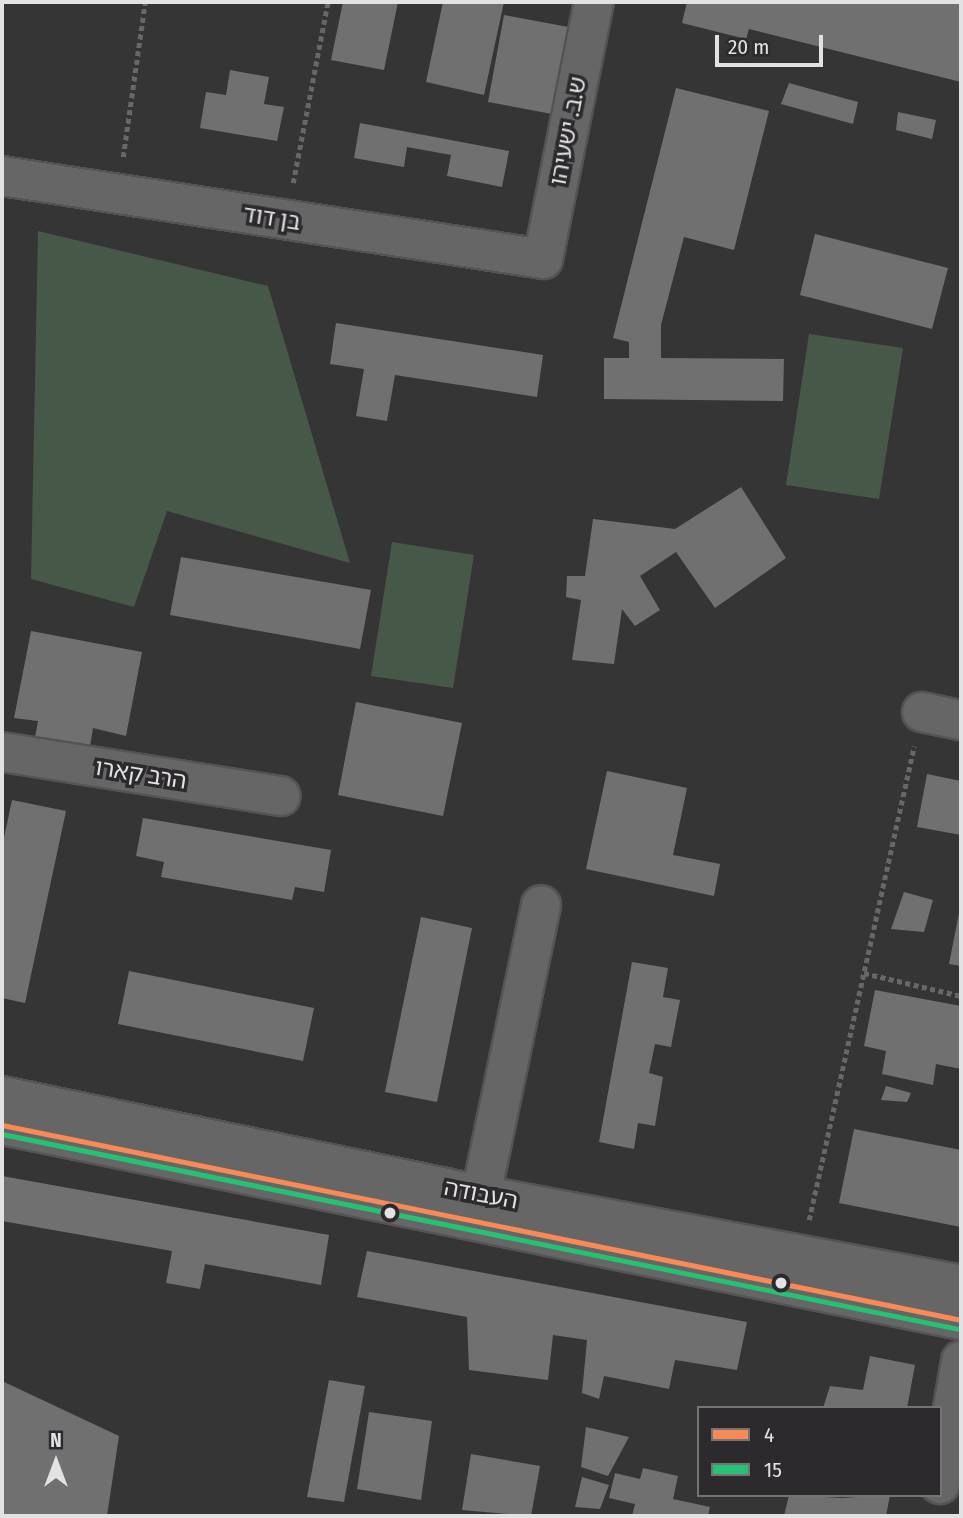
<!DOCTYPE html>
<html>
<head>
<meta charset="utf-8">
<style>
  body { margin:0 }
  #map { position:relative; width:963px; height:1518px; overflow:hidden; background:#363536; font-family:"Fira Sans Condensed","Noto Sans Hebrew",sans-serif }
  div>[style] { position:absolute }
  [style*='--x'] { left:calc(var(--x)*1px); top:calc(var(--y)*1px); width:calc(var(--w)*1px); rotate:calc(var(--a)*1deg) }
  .green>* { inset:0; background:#465949 }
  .building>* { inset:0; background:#717071 }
  .path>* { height:4.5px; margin-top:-2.25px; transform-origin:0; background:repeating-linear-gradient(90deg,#676668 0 5px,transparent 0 8.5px) }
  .roads { filter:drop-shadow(2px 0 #555455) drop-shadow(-2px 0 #555455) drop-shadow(0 2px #555455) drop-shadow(0 -2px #555455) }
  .minor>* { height:38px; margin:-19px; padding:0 19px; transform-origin:19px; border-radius:19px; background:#666667 }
  .bus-1>* { height:5px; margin:-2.5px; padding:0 2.5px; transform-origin:2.5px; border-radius:2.5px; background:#f98a56 }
  .bus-2>* { height:5px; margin:-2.5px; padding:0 2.5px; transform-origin:2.5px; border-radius:2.5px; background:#26c172 }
  .dots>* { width:19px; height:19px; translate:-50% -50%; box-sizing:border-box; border:4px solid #2c2a2d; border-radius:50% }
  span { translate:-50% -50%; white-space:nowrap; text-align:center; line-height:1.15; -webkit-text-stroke:7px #2c2a2d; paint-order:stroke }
  .street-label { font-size:23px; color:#e2e1e3 }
  .frame { position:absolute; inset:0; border:4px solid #e2e1e3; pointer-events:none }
  .legend { position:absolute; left:697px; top:1406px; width:245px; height:91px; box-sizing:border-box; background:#2c2a2d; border:2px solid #757376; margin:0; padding:9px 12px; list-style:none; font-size:21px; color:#e2e1e3 }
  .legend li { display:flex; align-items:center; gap:14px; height:35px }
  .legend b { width:35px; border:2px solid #757376 }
  .north { position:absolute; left:21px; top:1427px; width:70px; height:70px; -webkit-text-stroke:5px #2c2a2d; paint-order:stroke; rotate:0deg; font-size:19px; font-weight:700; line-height:28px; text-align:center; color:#e2e1e3 }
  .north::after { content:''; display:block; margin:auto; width:24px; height:32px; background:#e2e1e3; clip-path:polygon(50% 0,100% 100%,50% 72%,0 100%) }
  .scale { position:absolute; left:715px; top:35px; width:108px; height:32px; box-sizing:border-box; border:4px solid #e2e1e3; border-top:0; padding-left:9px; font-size:21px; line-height:24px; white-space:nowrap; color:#e2e1e3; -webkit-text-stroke:5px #2c2a2d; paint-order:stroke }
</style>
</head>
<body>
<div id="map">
  <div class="green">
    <div style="clip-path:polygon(38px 231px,268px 286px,350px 563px,167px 511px,134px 607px,31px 579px)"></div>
    <div style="clip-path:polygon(809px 334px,903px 348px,879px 499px,786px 485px)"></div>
    <div style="clip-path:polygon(392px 542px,474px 555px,453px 688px,371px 676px)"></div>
  </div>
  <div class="building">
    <div style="clip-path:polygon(343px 2px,398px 2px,384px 70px,331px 60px)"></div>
    <div style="clip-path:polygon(443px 2px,504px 2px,484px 95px,426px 82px)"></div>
    <div style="clip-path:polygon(687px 2px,961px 2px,961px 82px,749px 29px,746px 39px,682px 23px)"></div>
    <div style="clip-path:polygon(504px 15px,579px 29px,563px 116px,488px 102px)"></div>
    <div style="clip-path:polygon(230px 70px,269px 77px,264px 104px,284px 107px,277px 141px,200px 128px,206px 92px,226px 95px)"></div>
    <div style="clip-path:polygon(789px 83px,858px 102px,853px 124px,781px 104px)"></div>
    <div style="clip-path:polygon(676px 88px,769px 111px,734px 250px,684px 237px,661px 325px,661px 358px,784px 359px,783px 401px,604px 399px,604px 358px,629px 358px,629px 342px,613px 338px)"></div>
    <div style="clip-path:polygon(898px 112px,936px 120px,932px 139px,896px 130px)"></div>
    <div style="clip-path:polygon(360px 123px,509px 151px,502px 187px,447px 176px,451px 155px,407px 147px,404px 167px,354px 158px)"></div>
    <div style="clip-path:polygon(815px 234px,948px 268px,932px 329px,800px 295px)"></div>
    <div style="clip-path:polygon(336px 323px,543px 355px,537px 397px,395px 375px,387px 421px,356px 416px,364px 369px,330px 364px)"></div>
    <div style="clip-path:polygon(741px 487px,786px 558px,715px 608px,676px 552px,640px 576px,660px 610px,635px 626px,622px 609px,614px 664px,572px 660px,581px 600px,566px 597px,567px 576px,585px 576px,593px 519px,675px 529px)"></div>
    <div style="clip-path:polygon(181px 557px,371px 590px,360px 649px,170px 615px)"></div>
    <div style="clip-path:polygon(31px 631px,142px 652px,126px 736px,93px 728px,88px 759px,33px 749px,38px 721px,14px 718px)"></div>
    <div style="clip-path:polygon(356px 702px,462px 723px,443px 816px,338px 795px)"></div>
    <div style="clip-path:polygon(607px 771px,687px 788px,673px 855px,720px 864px,714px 896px,586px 869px)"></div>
    <div style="clip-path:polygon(927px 774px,961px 781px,961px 835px,917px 827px)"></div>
    <div style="clip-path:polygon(12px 800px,66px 811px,25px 1003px,2px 998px,2px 847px)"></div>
    <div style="clip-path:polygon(143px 818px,331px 850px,324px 892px,295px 887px,292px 900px,161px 877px,164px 862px,136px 856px)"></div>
    <div style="clip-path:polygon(904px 892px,933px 900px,924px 932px,891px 929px)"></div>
    <div style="clip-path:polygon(960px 908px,961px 908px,961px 966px,949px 964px)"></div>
    <div style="clip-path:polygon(421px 917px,472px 928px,437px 1102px,385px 1092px)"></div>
    <div style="clip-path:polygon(632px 962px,668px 968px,663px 997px,680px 1000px,671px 1047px,655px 1044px,649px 1073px,663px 1077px,655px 1126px,638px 1123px,634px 1149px,599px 1142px)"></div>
    <div style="clip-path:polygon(129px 971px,314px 1008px,303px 1061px,118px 1024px)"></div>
    <div style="clip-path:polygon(875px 990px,961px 1006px,961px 1069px,936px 1064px,933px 1085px,882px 1074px,886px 1051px,864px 1046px)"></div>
    <div style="clip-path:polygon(886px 1086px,911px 1093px,907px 1102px,881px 1100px)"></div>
    <div style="clip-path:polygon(854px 1129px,961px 1150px,961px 1227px,839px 1203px)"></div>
    <div style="clip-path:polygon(2px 1176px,329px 1235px,321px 1285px,205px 1264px,200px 1289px,166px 1283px,172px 1251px,2px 1221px)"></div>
    <div style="clip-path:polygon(367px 1251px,747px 1322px,737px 1370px,675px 1360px,669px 1389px,604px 1376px,599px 1399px,582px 1393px,587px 1340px,553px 1335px,548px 1380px,469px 1370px,467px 1317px,357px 1297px)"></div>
    <div style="clip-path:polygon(870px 1356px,915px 1365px,907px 1408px,823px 1408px,830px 1386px,863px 1390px)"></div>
    <div style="clip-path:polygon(329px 1380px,365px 1386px,344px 1502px,307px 1497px)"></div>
    <div style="clip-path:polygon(2px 1381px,119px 1436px,107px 1516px,2px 1516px)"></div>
    <div style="clip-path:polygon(369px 1412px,432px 1421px,421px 1500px,357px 1489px)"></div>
    <div style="clip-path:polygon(586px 1427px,629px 1437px,608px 1476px,581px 1467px)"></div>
    <div style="clip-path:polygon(471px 1454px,540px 1466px,531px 1516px,462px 1510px)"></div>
    <div style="clip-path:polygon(643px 1468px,678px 1476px,673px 1499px,710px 1507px,708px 1516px,632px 1516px,635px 1504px,609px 1498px,615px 1473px,640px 1479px)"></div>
    <div style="clip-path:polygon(582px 1477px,609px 1485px,600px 1509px,575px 1507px)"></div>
    <div style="clip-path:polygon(789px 1495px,842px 1498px,890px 1495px,886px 1516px,784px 1516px)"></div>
  </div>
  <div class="path">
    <div style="--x:123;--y:157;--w:157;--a:-81.9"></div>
    <div style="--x:293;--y:183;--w:184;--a:-79.1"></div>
    <div style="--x:864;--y:973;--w:100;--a:13.3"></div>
    <div style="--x:809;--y:1220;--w:485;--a:-77.5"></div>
  </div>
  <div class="roads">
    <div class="minor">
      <div style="--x:2;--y:176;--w:547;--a:8.72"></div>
      <div style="--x:543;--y:259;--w:262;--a:-78.8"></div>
      <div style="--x:922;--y:712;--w:40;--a:12"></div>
      <div style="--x:2;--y:752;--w:282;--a:9"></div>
      <div style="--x:2;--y:1096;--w:489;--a:11.7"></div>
      <div style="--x:481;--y:1195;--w:488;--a:10.6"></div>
      <div style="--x:2;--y:1125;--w:979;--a:11.49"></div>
      <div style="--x:481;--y:1195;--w:296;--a:-78.3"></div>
      <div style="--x:940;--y:1484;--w:125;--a:-80.3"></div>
    </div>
  </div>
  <div class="bus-1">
    <div style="--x:2;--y:1125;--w:979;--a:11.49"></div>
  </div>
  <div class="bus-2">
    <div style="--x:2;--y:1134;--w:977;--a:11.52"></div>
  </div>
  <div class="dots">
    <div style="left:390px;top:1213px;background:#e2e1e3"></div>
    <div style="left:781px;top:1283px;background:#e2e1e3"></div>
  </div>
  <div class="street-label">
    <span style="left:568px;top:131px;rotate:-79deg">ש.ב. ישעיהו</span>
    <span style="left:272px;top:218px;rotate:9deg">בן דוד</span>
    <span style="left:141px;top:774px;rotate:9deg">הרב קארו</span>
    <span style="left:481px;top:1194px;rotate:11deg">העבודה</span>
  </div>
  <div class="frame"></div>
  <ul class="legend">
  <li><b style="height:9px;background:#f98a56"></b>4</li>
  <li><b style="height:9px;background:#26c172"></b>15</li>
  </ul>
  <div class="north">N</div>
  <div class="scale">20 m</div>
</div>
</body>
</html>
